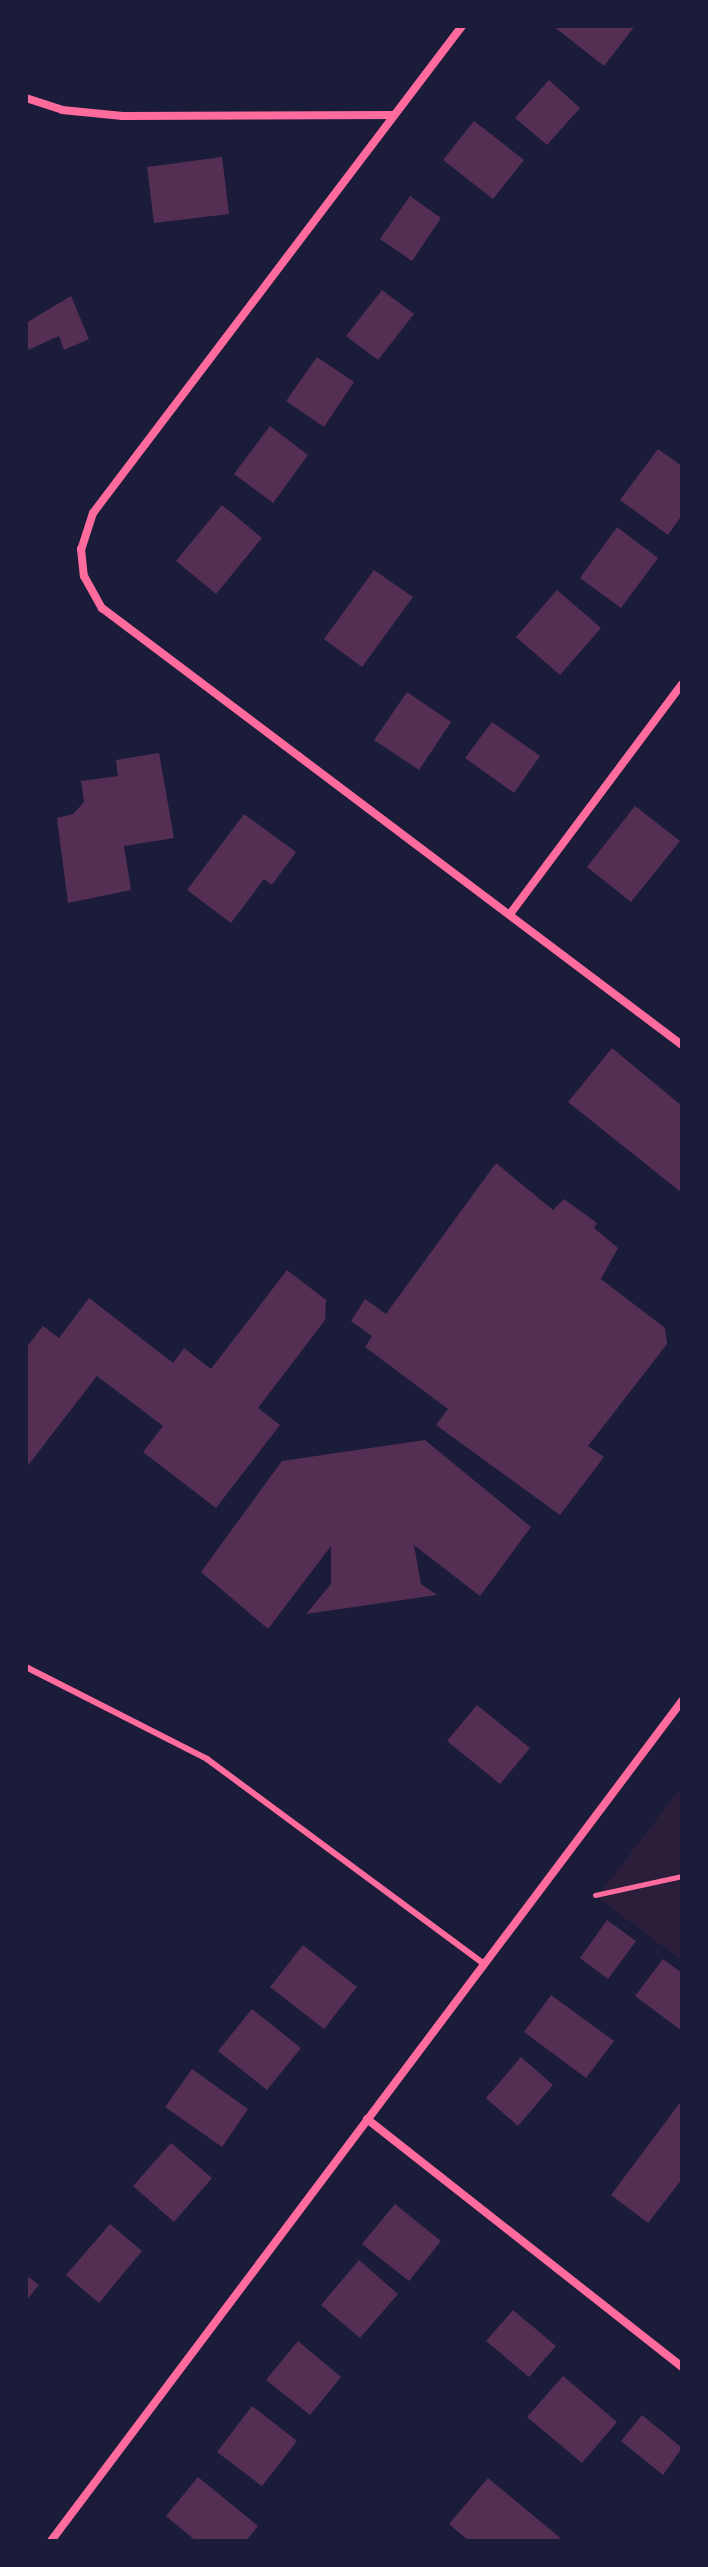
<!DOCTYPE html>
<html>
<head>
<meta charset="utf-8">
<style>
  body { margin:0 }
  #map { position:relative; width:708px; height:2567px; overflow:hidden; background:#1b1b3a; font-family:"Work Sans",sans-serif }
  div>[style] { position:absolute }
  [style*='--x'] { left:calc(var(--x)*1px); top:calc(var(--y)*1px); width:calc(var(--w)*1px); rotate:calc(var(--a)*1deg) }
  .green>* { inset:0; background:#2a1e3b }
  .building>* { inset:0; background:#542f53 }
  .path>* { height:5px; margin:-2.5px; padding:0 2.5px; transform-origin:2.5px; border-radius:2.5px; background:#ff6b9d }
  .service>* { height:6px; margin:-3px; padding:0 3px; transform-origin:3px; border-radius:3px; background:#ff6b9d }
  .minor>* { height:8px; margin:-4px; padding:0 4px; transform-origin:4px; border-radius:4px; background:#ff6b9d }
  span { translate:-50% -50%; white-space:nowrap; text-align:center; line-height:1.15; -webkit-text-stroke:6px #1b1b3a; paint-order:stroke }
  .frame { position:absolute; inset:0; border:28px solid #1b1b3a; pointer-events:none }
</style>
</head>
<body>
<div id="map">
  <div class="green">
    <div style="clip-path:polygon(682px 1786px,682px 1961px,597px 1897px)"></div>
  </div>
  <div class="building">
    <div style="clip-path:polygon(553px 26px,635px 26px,604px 66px)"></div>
    <div style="clip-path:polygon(549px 80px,580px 108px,547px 145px,515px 118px)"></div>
    <div style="clip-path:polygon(474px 121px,524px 160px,493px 199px,443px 160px)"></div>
    <div style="clip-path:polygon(222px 157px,229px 214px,154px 223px,147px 167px)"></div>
    <div style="clip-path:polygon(410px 196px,441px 218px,412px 261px,380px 239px)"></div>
    <div style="clip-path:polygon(382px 290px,414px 314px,378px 360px,346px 336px)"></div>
    <div style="clip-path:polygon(71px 296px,89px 339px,64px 350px,59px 336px,26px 351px,26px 323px)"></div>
    <div style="clip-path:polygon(317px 357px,354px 382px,324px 427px,286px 401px)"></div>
    <div style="clip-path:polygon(270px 426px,308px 455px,273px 503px,234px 474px)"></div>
    <div style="clip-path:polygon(658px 449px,682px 466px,682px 515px,668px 535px,620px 500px)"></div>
    <div style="clip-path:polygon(222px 505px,262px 538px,216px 594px,176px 561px)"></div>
    <div style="clip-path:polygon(617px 527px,658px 558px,621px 608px,580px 578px)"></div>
    <div style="clip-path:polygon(374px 570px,413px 597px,362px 667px,324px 639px)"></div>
    <div style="clip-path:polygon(557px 590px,601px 628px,560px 675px,516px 637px)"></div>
    <div style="clip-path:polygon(407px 692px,451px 722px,419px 770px,374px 740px)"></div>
    <div style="clip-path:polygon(492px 722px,540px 756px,514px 793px,465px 758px)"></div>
    <div style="clip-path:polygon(159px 753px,174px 838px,124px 846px,131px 890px,68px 903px,57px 818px,73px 814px,84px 802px,81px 781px,118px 776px,116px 760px)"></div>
    <div style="clip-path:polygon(635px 806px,680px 841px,631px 902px,587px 867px)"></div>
    <div style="clip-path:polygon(244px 814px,296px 852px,272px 885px,264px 879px,231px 923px,187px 890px)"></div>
    <div style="clip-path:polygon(612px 1048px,682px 1106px,682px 1193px,568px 1102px)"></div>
    <div style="clip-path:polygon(496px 1163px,553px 1210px,564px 1199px,597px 1223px,594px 1228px,618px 1248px,601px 1279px,665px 1328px,667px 1344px,588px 1446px,604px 1457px,560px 1515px,436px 1425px,448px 1409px,365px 1347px,372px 1336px,351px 1321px,365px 1299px,386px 1314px)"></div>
    <div style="clip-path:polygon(287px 1270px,326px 1300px,325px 1320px,258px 1408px,280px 1425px,216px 1508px,143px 1452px,163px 1426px,97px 1376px,26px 1468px,26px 1348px,43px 1326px,59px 1338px,89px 1298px,173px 1363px,184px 1348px,211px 1369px)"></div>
    <div style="clip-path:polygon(425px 1440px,531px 1527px,480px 1596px,414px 1545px,421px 1584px,437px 1595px,306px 1614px,331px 1584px,331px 1546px,268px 1629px,201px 1572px,282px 1461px)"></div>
    <div style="clip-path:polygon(477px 1705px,530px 1748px,500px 1784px,447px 1741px)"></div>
    <div style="clip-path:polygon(607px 1920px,636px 1941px,608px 1979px,580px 1958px)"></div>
    <div style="clip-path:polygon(303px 1945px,357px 1987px,324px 2029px,270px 1987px)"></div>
    <div style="clip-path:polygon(663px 1959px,682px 1973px,682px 2031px,635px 1996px)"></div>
    <div style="clip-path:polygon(551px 1995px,614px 2041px,586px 2078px,524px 2032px)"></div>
    <div style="clip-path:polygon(252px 2009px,301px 2048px,267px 2090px,218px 2051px)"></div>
    <div style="clip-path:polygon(521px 2057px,553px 2085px,518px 2126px,486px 2098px)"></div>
    <div style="clip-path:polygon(192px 2069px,248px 2109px,222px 2147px,165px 2107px)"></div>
    <div style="clip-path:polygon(682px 2100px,682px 2179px,648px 2223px,611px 2195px)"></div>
    <div style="clip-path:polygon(171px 2143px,212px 2178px,174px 2222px,133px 2186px)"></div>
    <div style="clip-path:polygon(395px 2204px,441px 2241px,409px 2281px,362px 2244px)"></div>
    <div style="clip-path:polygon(110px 2224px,142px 2251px,99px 2303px,66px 2275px)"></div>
    <div style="clip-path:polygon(359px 2260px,398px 2294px,360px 2338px,321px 2305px)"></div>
    <div style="clip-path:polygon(26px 2275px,39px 2285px,26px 2301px)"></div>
    <div style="clip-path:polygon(513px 2310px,556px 2346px,529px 2377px,486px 2341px)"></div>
    <div style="clip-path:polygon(298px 2341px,341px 2377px,310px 2415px,266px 2380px)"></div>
    <div style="clip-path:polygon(563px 2376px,617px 2422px,582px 2463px,527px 2417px)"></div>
    <div style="clip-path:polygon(252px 2406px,297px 2441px,262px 2486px,217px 2452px)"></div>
    <div style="clip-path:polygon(642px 2415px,682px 2448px,663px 2475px,621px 2441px)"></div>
    <div style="clip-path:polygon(198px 2477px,258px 2526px,246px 2541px,196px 2541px,166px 2516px)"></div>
    <div style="clip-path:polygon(488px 2478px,558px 2536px,563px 2541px,469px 2541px,449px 2524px)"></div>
  </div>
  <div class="path">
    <div style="--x:595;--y:1895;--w:89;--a:-12.3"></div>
  </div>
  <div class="service">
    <div style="--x:26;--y:1667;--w:203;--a:26.9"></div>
    <div style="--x:207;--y:1759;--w:343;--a:36.5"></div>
  </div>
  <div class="minor">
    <div style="--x:462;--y:26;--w:611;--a:127.15"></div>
    <div style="--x:93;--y:513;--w:38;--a:108"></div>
    <div style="--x:81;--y:549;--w:27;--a:84"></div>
    <div style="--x:84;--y:576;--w:37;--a:61"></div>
    <div style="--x:102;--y:608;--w:726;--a:37"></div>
    <div style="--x:26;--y:98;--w:38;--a:18"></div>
    <div style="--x:62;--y:110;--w:61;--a:5.6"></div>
    <div style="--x:123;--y:116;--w:271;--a:-0.2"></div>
    <div style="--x:510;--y:914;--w:287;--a:-53.2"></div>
    <div style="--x:367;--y:2119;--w:401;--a:38.2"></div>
    <div style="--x:51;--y:2541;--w:1051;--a:-53.09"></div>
  </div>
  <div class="frame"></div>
</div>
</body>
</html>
